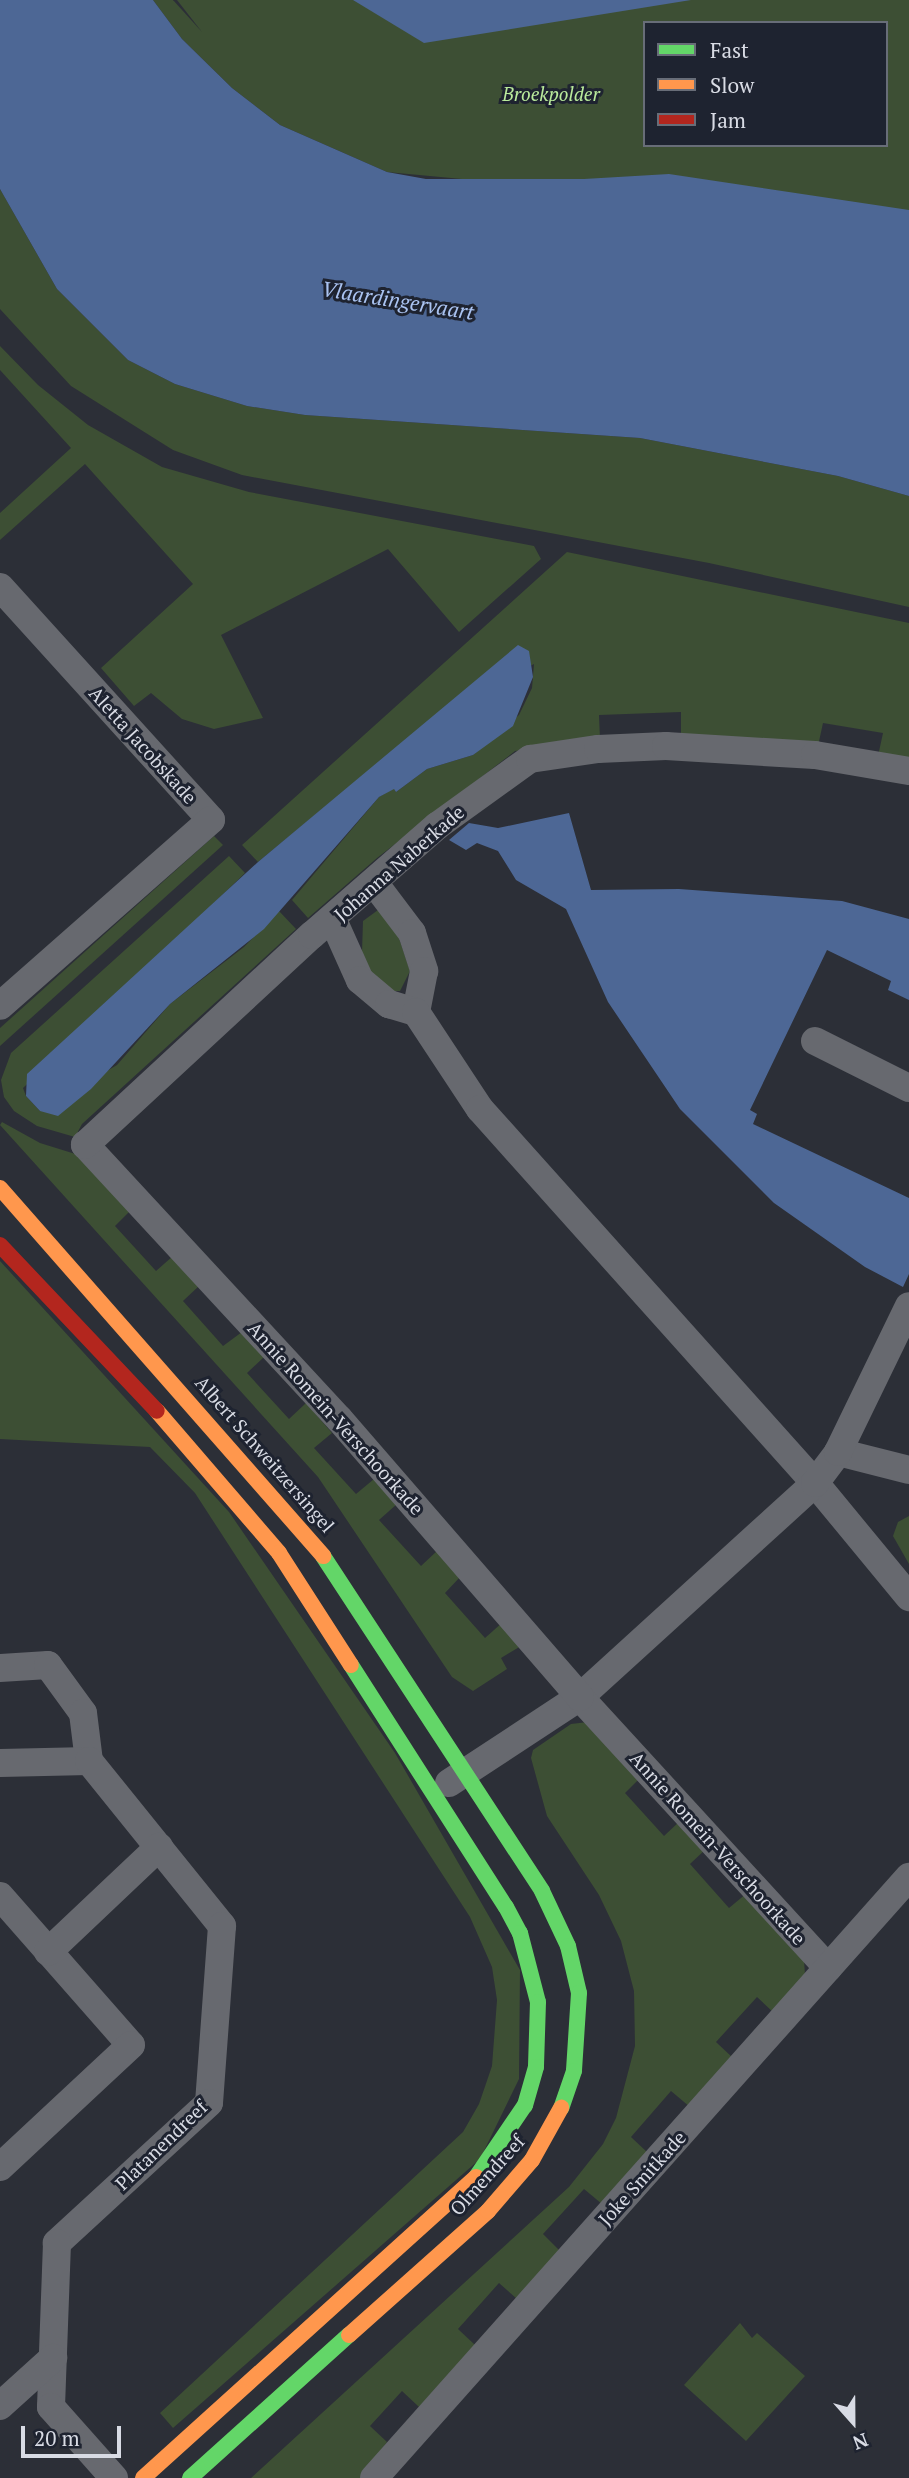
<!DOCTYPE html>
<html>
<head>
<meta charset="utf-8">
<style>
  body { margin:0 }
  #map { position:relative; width:909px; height:2478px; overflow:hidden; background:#2c2f37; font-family:"PT Serif",serif }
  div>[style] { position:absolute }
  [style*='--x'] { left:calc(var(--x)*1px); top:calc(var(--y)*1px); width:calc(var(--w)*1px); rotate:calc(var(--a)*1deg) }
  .green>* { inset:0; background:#3d4f34 }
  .water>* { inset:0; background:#4d6795 }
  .street>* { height:28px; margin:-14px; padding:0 14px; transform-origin:14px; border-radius:14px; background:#67696f }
  .fast>* { height:16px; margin:-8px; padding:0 8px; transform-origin:8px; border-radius:8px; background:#63d668 }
  .slow>* { height:16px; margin:-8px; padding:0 8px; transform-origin:8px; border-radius:8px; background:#ff974d }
  .jam>* { height:16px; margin:-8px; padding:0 8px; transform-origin:8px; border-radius:8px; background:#b3261e }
  span { translate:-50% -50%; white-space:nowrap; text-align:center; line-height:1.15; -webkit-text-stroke:6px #1e2330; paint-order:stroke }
  .park-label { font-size:19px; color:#baeb9c; font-style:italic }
  .street-label { font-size:19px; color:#d8dbe4 }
  .water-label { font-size:21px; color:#aac3f1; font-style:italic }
  .legend { position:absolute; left:643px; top:21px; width:245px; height:126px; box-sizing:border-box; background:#1e2330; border:2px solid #686d78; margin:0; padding:9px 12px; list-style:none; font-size:21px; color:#d8dbe4 }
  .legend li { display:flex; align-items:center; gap:14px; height:35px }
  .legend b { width:35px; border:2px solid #686d78 }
  .north { position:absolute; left:818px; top:2387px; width:70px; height:70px; -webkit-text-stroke:5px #1e2330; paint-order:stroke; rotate:159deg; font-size:19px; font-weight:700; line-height:28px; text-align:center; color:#d8dbe4 }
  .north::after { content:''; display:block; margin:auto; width:24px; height:32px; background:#d8dbe4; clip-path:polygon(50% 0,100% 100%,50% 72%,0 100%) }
  .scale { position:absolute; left:21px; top:2426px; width:100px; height:32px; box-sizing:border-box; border:4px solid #d8dbe4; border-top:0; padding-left:9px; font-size:21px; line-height:24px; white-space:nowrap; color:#d8dbe4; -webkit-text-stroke:5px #1e2330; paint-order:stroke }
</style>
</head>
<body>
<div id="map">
  <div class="green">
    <div style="clip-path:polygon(evenodd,153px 0,173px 0,202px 32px,177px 0,909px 0,909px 221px,387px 172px,280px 125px,232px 88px,182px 39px,153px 0,645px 23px,886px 23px,886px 145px,645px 145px,645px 23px)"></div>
    <div style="clip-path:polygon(0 189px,57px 289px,128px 360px,175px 384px,247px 406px,305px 415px,640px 438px,838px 476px,909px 496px,909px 607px,709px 563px,242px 475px,173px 450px,71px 386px,0 309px)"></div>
    <div style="clip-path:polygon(0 346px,38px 385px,88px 425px,162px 467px,249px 492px,534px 546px,541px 559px,459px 632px,388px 549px,221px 635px,263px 718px,214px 729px,182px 719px,151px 693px,134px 706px,101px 668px,193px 584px,85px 464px,0 540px,0 513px,71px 448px,0 370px)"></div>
    <div style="clip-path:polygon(567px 552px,909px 623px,909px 763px,878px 756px,883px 733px,823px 723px,818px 746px,681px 736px,681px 712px,599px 715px,600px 739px,515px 751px,377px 858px,308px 918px,292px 900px,379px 797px,394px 788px,396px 792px,427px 769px,473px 755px,519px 715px,532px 688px,534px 664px,441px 711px,258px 862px,242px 845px)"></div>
    <div style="clip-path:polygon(214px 836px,223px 845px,0 1046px,0 1028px)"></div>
    <div style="clip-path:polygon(229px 856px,245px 873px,23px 1088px,26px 1096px,40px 1111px,117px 1065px,170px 1004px,244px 947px,279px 911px,296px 929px,82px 1124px,75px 1137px,37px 1126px,14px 1111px,4px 1097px,1px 1080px,11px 1053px)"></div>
    <div style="clip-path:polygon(378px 910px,392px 917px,410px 971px,400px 991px,389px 991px,367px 967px,362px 952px,363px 921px)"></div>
    <div style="clip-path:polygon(2px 1122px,40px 1143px,85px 1157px,132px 1209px,115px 1226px,156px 1271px,173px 1256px,200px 1285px,183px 1301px,223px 1346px,242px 1332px,264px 1357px,247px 1373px,289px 1419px,306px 1403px,332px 1433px,314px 1448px,356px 1494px,374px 1479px,397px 1504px,379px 1520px,421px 1566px,438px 1550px,461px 1576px,445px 1593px,485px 1638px,503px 1622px,521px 1646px,501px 1658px,507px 1669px,473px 1691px,452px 1677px,318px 1477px,0 1125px)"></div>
    <div style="clip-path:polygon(0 1261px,229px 1512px,395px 1753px,520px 1970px,519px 2079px,480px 2159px,173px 2428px,160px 2413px,463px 2132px,479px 2104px,492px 2066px,497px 2000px,492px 1967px,470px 1917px,195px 1493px,150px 1447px,0 1439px)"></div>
    <div style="clip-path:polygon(909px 1516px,909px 1564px,893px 1536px,898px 1522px)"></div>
    <div style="clip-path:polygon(588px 1722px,642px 1776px,625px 1793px,664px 1836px,681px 1820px,707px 1848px,690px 1864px,729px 1908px,747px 1893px,804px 1960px,805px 1975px,774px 2013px,757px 1997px,716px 2042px,733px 2058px,690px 2107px,671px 2091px,631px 2137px,648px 2153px,602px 2204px,584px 2189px,543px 2234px,560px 2251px,517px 2299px,499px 2283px,458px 2329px,475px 2345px,419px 2407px,402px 2391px,370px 2426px,387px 2442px,360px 2478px,251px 2478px,569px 2187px,603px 2144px,616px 2118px,635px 2046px,634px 1991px,621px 1941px,599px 1895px,547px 1816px,531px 1758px,533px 1750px,571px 1724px)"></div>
    <div style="clip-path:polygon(740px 2323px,752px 2338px,757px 2333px,805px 2376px,746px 2441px,684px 2385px)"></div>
  </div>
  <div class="water">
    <div style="clip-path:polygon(0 0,153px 0,182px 39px,232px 88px,280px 125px,387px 172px,426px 179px,584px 179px,669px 174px,909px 210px,909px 496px,838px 476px,640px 438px,305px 415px,247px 406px,175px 384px,128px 360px,57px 289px,0 189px)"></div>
    <div style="clip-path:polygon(353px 0,691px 0,424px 43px)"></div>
    <div style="clip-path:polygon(518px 645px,529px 651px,533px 677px,513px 726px,473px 755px,427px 769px,396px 792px,394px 789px,379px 797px,264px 929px,170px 1004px,91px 1089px,58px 1116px,40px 1111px,26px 1096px,27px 1074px,258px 862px)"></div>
    <div style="clip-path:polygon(569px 813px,591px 890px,679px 889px,842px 901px,909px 919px,909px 1000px,888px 990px,891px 981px,827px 950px,750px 1110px,757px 1114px,753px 1124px,909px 1198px,909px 1274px,903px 1287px,865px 1267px,774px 1203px,680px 1109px,608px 1002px,566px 909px,516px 880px,498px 851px,477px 843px,466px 850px,449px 840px,469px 823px,498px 828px)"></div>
  </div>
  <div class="street">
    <div style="--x:0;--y:587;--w:314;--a:47.8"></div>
    <div style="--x:211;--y:820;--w:281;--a:138.6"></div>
    <div style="--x:375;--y:884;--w:61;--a:52.9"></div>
    <div style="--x:412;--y:933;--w:40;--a:72"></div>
    <div style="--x:424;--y:971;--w:42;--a:101"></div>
    <div style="--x:333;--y:920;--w:66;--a:65.8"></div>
    <div style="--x:360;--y:980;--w:38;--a:40"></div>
    <div style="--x:389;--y:1004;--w:28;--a:17"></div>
    <div style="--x:416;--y:1012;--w:116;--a:56.6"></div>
    <div style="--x:480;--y:1109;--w:502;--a:48.15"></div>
    <div style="--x:815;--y:1483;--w:148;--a:50.5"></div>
    <div style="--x:815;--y:1041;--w:105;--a:26.6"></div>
    <div style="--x:838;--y:1452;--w:73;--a:14.2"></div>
    <div style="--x:0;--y:1668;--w:48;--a:-3.6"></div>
    <div style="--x:48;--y:1665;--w:59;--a:53.9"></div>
    <div style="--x:83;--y:1713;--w:48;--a:82.9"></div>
    <div style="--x:0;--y:1763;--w:89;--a:-1.3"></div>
    <div style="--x:89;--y:1761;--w:212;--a:51.1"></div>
    <div style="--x:222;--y:1926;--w:177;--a:94.2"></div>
    <div style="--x:209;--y:2103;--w:207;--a:137.4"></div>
    <div style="--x:57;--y:2243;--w:164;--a:92.1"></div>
    <div style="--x:51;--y:2407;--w:95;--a:48.4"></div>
    <div style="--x:449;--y:1783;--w:157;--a:-33.3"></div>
    <div style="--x:580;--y:1697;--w:318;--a:-42.3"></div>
    <div style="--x:815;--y:1483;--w:39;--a:-53"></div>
    <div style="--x:838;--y:1452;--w:162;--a:-64.1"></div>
    <div style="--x:0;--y:1896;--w:198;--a:48.7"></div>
    <div style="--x:131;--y:2045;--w:179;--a:137"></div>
    <div style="--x:48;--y:1952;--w:153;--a:-43.4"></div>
    <div style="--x:828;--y:1968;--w:367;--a:-132.5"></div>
    <div style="--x:580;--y:1697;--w:368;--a:-130.9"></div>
    <div style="--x:339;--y:1419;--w:374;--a:-132.8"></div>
    <div style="--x:85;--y:1145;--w:309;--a:-42.8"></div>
    <div style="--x:312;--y:935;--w:166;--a:-41.1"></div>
    <div style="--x:437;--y:826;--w:115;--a:-35.8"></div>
    <div style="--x:530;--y:759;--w:69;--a:-8.4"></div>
    <div style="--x:598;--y:749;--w:68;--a:-2.5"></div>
    <div style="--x:666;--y:746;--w:149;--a:3.5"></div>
    <div style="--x:815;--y:755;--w:95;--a:9.7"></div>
    <div style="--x:0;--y:2406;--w:72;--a:-42.2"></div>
    <div style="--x:374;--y:2478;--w:805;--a:-48.33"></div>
  </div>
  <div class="fast">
    <div style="--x:323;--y:1556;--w:400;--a:56.8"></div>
    <div style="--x:542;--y:1891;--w:61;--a:64.7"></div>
    <div style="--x:568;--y:1946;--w:48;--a:76.8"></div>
    <div style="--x:579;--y:1993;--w:78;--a:93.7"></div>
    <div style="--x:574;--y:2071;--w:39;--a:109"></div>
    <div style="--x:351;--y:1665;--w:287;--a:57.4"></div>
    <div style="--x:506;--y:1907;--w:30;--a:62"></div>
    <div style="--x:520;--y:1933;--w:71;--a:75.4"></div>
    <div style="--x:538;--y:2002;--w:65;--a:91.8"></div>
    <div style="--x:536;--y:2067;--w:40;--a:106"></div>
    <div style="--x:525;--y:2105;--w:87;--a:124.2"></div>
    <div style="--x:190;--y:2478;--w:214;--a:-42"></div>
  </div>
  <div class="slow">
    <div style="--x:0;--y:1188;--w:490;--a:48.7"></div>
    <div style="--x:157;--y:1411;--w:187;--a:49.3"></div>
    <div style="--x:279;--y:1553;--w:133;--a:57.3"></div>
    <div style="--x:349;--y:2335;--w:186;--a:-41.7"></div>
    <div style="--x:488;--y:2211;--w:67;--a:-49.2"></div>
    <div style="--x:532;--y:2160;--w:60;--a:-60.9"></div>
    <div style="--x:143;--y:2478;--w:449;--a:-42.1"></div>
  </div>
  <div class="jam">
    <div style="--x:0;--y:1245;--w:228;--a:46.6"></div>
  </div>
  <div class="park-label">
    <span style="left:551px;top:94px">Broekpolder</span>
  </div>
  <div class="street-label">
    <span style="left:143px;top:745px;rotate:48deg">Aletta Jacobskade</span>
    <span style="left:399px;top:863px;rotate:-41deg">Johanna Naberkade</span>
    <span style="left:336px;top:1418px;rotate:48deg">Annie Romein-Verschoorkade</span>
    <span style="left:265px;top:1454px;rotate:49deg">Albert Schweitzersingel</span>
    <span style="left:718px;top:1848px;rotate:48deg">Annie Romein-Verschoorkade</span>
    <span style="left:161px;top:2145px;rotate:-44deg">Platanendreef</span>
    <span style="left:487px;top:2175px;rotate:-48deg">Olmendreef</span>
    <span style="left:642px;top:2178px;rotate:-48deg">Joke Smitkade</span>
  </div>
  <div class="water-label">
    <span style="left:398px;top:300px;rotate:9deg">Vlaardingervaart</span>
  </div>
  <ul class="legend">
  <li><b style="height:9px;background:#63d668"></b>Fast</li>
  <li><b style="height:9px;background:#ff974d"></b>Slow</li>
  <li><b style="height:9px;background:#b3261e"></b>Jam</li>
  </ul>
  <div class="north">N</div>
  <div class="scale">20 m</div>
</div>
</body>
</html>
